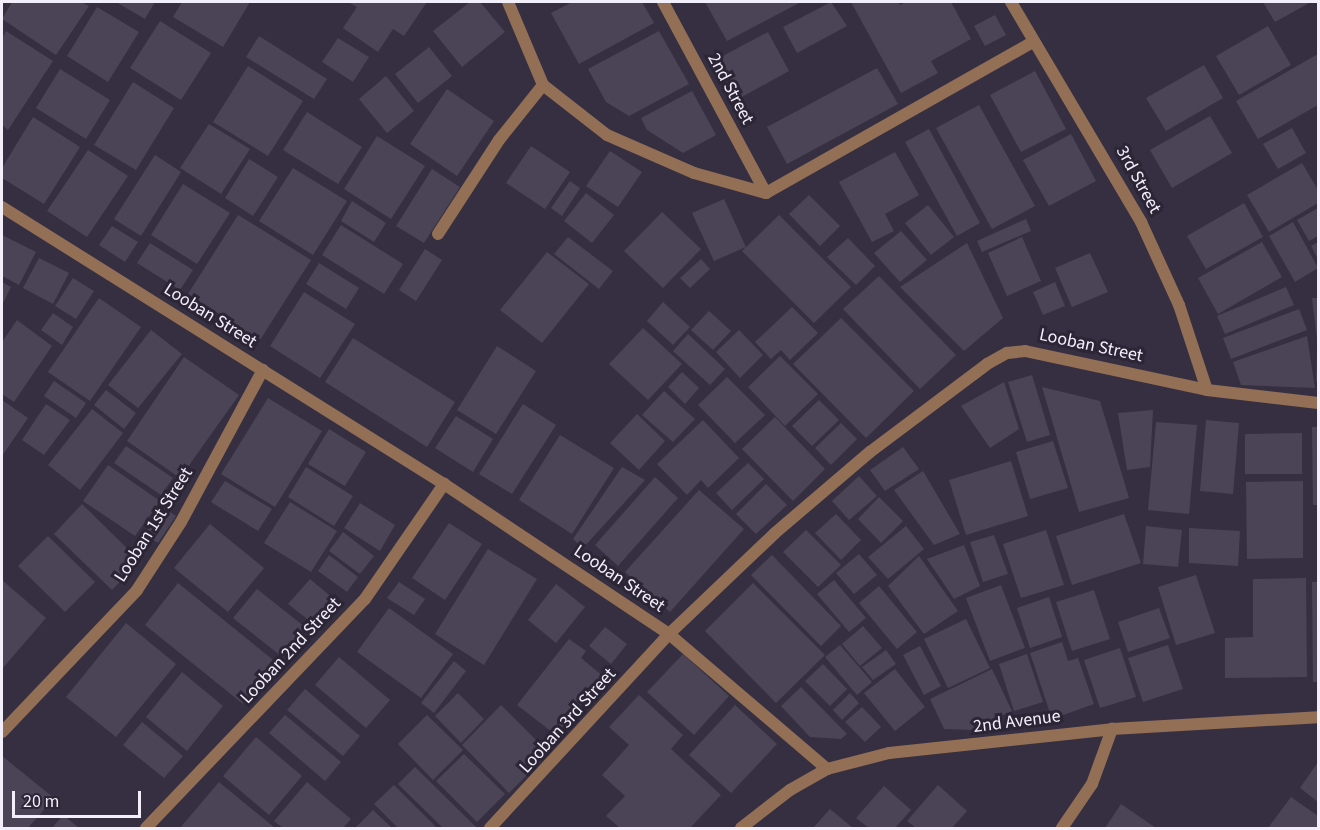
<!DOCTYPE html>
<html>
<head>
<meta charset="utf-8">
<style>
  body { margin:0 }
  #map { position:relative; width:1320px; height:830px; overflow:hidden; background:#362f41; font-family:"Source Sans 3",sans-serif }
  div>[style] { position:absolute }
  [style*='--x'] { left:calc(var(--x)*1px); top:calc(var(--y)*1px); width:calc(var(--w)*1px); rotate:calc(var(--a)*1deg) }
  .building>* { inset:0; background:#4a4456 }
  .street>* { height:12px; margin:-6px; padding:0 6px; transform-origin:6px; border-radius:6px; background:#926f55 }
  span { translate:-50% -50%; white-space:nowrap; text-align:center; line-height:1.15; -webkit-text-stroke:6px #2c2536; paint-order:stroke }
  .street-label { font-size:18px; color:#f3effa }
  .frame { position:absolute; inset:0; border:3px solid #f3effa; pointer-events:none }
  .scale { position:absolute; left:12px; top:791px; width:129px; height:27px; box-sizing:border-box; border:3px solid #f3effa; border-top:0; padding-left:8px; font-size:18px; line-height:21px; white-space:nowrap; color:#f3effa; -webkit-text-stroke:4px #2c2536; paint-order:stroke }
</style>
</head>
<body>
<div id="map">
  <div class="building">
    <div style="clip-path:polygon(12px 2px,81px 2px,89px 6px,56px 55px,2px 19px)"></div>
    <div style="clip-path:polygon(116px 2px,155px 2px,145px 19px)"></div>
    <div style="clip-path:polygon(182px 2px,250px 2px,223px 47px,173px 17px)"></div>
    <div style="clip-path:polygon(348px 2px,427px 2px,404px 36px,393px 29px,378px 52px,343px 28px,357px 7px)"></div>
    <div style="clip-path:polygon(470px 2px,480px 2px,505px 32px,462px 67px,433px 31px)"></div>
    <div style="clip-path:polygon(572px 2px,642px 2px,654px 23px,579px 64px,551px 13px)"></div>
    <div style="clip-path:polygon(705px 2px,801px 2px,727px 41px)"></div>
    <div style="clip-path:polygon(831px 2px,847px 26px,797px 53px,783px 27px)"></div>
    <div style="clip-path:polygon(851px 2px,898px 2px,900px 5px,906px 2px,951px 2px,971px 39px,931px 61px,938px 73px,901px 93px)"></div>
    <div style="clip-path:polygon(1263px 2px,1311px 2px,1275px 22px)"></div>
    <div style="clip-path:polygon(97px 7px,139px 32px,108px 82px,67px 56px)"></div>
    <div style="clip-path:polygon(995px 15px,1006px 35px,985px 46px,974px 26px)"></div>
    <div style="clip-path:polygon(160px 21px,211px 53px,181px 100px,130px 68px)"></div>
    <div style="clip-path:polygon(1268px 26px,1291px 65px,1239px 95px,1216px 56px)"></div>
    <div style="clip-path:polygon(6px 31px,53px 61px,8px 130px,2px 125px,2px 38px)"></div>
    <div style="clip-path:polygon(659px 31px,689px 84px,629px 116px,606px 102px,588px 69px)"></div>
    <div style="clip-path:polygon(768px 32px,789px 71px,740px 98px,719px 58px)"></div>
    <div style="clip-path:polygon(259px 36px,327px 79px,314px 99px,246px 57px)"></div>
    <div style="clip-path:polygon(338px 38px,369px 57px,353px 82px,322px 62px)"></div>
    <div style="clip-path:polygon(429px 47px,452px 76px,418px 103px,395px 74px)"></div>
    <div style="clip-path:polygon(1318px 54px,1318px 105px,1258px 139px,1236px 101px)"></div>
    <div style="clip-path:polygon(1204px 65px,1223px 98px,1166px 131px,1146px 98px)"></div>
    <div style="clip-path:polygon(248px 66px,303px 101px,268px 156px,213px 122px)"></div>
    <div style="clip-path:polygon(877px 68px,898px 104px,787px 164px,767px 127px)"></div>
    <div style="clip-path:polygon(60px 69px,110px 100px,86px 139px,36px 108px)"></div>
    <div style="clip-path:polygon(1035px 71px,1066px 129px,1021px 152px,990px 95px)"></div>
    <div style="clip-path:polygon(386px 76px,414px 111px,387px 133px,359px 99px)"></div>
    <div style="clip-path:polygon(133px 82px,174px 108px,136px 170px,94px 145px)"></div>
    <div style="clip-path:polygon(447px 89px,494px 121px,457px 176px,410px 144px)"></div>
    <div style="clip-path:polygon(692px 91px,716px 135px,683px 153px,647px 130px,641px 118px)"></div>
    <div style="clip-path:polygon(979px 105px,1035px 206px,992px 229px,936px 128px)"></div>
    <div style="clip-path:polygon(307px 112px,362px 147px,338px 184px,283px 150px)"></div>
    <div style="clip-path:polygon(1210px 116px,1232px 153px,1172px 188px,1150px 150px)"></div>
    <div style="clip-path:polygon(33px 117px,80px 147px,44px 204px,2px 178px,2px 168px)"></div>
    <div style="clip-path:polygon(209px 124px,250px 149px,221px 194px,180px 168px)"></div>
    <div style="clip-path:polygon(1292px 128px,1306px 153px,1278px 169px,1263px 144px)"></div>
    <div style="clip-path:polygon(929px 129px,980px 223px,957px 236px,905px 142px)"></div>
    <div style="clip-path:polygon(1071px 134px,1096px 181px,1049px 206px,1023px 160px)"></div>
    <div style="clip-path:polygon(377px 136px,425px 166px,391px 219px,344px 189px)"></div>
    <div style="clip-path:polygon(531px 146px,570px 172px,545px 209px,506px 183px)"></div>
    <div style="clip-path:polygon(88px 150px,128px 176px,87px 237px,47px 211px)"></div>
    <div style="clip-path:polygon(610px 151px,642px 172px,618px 207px,586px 186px)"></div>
    <div style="clip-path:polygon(895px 152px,919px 195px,885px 214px,894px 231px,872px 242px,839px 182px)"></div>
    <div style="clip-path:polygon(155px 155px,181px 172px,141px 236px,114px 219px)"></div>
    <div style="clip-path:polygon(249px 159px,278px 177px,253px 216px,225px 198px)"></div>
    <div style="clip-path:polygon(1302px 163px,1318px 190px,1318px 203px,1269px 232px,1247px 195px)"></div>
    <div style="clip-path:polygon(293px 168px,347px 201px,313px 255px,259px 221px)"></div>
    <div style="clip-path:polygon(432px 169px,460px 187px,424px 243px,396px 226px)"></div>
    <div style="clip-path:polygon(570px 181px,580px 188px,562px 216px,551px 208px)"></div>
    <div style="clip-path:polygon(183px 184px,230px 213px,197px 264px,151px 235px)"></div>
    <div style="clip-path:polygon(586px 193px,614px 215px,592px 243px,564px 221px)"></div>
    <div style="clip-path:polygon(809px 195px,840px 226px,820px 246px,789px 214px)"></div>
    <div style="clip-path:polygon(724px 199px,746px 247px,714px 261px,692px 213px)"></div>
    <div style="clip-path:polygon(352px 201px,386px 223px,374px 242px,341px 221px)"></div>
    <div style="clip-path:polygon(1244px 203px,1263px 237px,1206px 269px,1187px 236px)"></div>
    <div style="clip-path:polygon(928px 205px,954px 237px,931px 255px,905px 223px)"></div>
    <div style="clip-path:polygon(1318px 208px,1318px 236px,1309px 241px,1297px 220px)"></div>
    <div style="clip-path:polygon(662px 212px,701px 249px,663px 288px,624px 251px)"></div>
    <div style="clip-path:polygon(238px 215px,311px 260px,260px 340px,188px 294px)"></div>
    <div style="clip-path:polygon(779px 215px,851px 287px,814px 323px,742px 251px)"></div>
    <div style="clip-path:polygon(1026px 219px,1031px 231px,982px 252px,977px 241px)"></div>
    <div style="clip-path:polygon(1293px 222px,1318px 268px,1295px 282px,1269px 236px)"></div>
    <div style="clip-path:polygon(341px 225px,403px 264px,384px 294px,322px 255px)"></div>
    <div style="clip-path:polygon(112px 226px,138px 242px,125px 262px,99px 245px)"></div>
    <div style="clip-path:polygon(901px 231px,927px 260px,900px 282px,874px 253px)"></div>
    <div style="clip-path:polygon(2px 235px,36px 252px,19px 285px,2px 276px)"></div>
    <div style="clip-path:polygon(568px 237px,613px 271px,599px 289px,554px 254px)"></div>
    <div style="clip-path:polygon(1022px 237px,1041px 281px,1007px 296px,988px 253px)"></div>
    <div style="clip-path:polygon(848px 238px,875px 266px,856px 285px,827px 257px)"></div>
    <div style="clip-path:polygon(1262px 242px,1282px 277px,1218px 314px,1198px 278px)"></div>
    <div style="clip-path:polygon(1318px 242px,1318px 259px,1311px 246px)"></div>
    <div style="clip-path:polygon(150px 243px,193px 270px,180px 290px,137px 263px)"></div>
    <div style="clip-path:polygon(967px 243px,1003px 318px,964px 351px,900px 287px)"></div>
    <div style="clip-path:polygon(425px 249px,442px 260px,416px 301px,399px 290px)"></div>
    <div style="clip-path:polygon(547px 252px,589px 284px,542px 343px,500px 310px)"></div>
    <div style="clip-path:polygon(1090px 253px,1108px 292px,1072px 307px,1055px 268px)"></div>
    <div style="clip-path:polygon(39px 258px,69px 273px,53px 304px,23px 288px)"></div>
    <div style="clip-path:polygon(701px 259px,710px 269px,690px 288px,680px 278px)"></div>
    <div style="clip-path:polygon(319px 263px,359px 288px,346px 309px,306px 284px)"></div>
    <div style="clip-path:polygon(879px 276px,956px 355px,920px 389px,843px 309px)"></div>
    <div style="clip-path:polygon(73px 278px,94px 291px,76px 319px,55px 306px)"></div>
    <div style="clip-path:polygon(2px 282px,11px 287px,2px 305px)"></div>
    <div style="clip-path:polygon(1055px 282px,1065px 306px,1043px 315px,1033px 292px)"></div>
    <div style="clip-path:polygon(1286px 287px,1294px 305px,1225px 334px,1217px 316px)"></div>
    <div style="clip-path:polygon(304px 292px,355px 324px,320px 378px,270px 346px)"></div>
    <div style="clip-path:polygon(99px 298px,141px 327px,90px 401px,48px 372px)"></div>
    <div style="clip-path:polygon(1312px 298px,1318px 298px,1318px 339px,1317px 339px)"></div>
    <div style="clip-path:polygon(663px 302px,690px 327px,673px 345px,647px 321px)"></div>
    <div style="clip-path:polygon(792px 307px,818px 333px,790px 360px,781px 350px,771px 359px,755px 342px)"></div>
    <div style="clip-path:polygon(1299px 309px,1307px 330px,1231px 359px,1223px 338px)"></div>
    <div style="clip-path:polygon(709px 311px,731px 331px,713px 350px,691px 330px)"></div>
    <div style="clip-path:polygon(53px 313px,73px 327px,62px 345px,41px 330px)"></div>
    <div style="clip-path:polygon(841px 318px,914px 391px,866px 438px,793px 364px)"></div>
    <div style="clip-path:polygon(17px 320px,52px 346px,14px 402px,2px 394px,2px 342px)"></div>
    <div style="clip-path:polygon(643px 328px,682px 364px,648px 400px,609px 364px)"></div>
    <div style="clip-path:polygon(151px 330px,182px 354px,138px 408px,108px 385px)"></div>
    <div style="clip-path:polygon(739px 330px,763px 355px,740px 378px,716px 352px)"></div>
    <div style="clip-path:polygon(688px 334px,725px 369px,710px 385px,673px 351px)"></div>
    <div style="clip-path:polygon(1307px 336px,1315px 388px,1241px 385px,1233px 362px)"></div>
    <div style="clip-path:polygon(353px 338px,455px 402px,427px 447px,325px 382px)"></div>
    <div style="clip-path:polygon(497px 346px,536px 371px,496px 434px,457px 410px)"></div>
    <div style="clip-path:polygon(1317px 353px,1318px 353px,1318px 381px,1316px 381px)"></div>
    <div style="clip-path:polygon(780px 356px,818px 394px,785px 426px,748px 387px)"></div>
    <div style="clip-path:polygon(184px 357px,239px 395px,180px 478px,127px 441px)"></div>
    <div style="clip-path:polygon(682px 372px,699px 388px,685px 404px,668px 387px)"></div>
    <div style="clip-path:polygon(1032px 375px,1050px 435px,1027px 442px,1008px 382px)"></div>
    <div style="clip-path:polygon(727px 377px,765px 415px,735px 443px,698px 405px)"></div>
    <div style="clip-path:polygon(54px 381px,86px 403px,76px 418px,44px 396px)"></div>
    <div style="clip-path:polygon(1004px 382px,1019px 429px,990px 448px,961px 406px)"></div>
    <div style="clip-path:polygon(1042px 387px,1100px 401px,1129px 498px,1079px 512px)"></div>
    <div style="clip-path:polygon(106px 390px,136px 413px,124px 429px,94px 405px)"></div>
    <div style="clip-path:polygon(664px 391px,695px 419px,673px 442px,642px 415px)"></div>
    <div style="clip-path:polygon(268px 398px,322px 431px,275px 507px,221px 474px)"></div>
    <div style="clip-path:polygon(2px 400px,28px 418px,2px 456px)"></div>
    <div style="clip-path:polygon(819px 400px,839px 420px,812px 446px,792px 426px)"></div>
    <div style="clip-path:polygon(46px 404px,70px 420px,44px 455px,22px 440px)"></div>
    <div style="clip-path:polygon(523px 404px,556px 425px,512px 494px,479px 474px)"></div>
    <div style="clip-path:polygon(92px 409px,123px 433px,80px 490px,48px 465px)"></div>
    <div style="clip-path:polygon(1153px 410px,1150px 467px,1127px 470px,1118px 413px)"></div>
    <div style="clip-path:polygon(637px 414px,665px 441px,639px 470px,610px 443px)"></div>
    <div style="clip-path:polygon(456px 416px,493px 439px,473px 472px,435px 448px)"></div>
    <div style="clip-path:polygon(775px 417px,825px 469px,793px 501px,742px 449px)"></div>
    <div style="clip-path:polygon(703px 420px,739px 458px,708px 488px,701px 480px,687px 495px,657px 464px)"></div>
    <div style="clip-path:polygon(1206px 420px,1239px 423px,1233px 494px,1200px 491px)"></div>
    <div style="clip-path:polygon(1156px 422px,1197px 425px,1189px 514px,1148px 510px)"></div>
    <div style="clip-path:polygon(841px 423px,857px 439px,831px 465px,815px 448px)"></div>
    <div style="clip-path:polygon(1312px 427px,1318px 427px,1318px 505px,1313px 505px)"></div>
    <div style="clip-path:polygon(329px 429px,366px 452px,345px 486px,308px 464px)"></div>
    <div style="clip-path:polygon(1302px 433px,1302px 474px,1245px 474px,1245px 434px)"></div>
    <div style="clip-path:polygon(560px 435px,614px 468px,572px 534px,519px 500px)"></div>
    <div style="clip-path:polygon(1053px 441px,1068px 488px,1030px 499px,1016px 452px)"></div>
    <div style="clip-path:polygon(126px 446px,173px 478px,161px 495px,114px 463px)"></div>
    <div style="clip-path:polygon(903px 447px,919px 469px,885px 491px,870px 470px)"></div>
    <div style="clip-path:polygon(1011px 461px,1028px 516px,966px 535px,949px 480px)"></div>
    <div style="clip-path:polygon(748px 463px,764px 479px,732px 510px,716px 493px)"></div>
    <div style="clip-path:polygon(108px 465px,160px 501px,135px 536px,83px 501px)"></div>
    <div style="clip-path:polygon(306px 467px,353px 496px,334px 526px,288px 497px)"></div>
    <div style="clip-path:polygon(622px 467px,645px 480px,583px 548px,573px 539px)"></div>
    <div style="clip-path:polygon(923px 471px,960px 534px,934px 545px,894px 490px)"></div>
    <div style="clip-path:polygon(859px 476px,877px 496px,849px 520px,832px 501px)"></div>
    <div style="clip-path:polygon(655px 477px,678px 498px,618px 566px,595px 545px)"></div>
    <div style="clip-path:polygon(225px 481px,272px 509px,258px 531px,211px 502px)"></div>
    <div style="clip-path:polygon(1303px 481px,1303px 558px,1247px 559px,1246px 482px)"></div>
    <div style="clip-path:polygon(766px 484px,787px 505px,756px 534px,736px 514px)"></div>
    <div style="clip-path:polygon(699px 490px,744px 529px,670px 612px,625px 572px)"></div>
    <div style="clip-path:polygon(879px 497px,903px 521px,881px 543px,858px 519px)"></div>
    <div style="clip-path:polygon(290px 502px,337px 531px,311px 572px,264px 543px)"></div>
    <div style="clip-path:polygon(360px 503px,395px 525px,380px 551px,344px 528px)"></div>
    <div style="clip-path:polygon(82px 504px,140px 561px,112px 590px,54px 534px)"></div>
    <div style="clip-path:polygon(163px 507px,176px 516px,158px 543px,144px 534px)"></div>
    <div style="clip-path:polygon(836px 514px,861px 540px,841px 560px,815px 533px)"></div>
    <div style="clip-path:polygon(1124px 514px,1141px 563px,1072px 585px,1056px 536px)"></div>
    <div style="clip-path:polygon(449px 523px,482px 544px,445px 600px,412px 578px)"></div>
    <div style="clip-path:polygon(210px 524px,264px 568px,228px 612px,174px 568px)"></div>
    <div style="clip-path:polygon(906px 526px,924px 549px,888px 579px,868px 557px)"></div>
    <div style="clip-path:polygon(1146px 526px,1182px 530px,1178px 567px,1143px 564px)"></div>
    <div style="clip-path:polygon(1189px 528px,1240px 531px,1238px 566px,1189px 563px)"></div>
    <div style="clip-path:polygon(806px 530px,841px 565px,818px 587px,783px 552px)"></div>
    <div style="clip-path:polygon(1046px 530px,1064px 585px,1021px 598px,1003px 544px)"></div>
    <div style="clip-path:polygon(343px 532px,374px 556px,360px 574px,329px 551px)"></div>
    <div style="clip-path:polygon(994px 535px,1008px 574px,983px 582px,970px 542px)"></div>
    <div style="clip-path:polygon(48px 536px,95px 582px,65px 612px,18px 566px)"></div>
    <div style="clip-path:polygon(964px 545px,980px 586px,954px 599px,927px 559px)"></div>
    <div style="clip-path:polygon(488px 549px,537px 579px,484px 665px,435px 634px)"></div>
    <div style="clip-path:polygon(859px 554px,877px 575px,854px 594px,836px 573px)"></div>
    <div style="clip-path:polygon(329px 555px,358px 577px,347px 592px,318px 571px)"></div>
    <div style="clip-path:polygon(772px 555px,841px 626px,821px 646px,751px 575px)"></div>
    <div style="clip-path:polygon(919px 556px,958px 611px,924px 634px,888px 586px)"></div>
    <div style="clip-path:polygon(1196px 575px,1215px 633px,1176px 645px,1158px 587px)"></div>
    <div style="clip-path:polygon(1306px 578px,1307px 677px,1225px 678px,1225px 638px,1253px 637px,1253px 579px)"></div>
    <div style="clip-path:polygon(310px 579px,335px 600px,315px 625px,288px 604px)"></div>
    <div style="clip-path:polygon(2px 580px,46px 618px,2px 669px)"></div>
    <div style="clip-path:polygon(834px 580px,866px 618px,849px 632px,817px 594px)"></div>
    <div style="clip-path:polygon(399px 582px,425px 599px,414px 615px,387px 598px)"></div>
    <div style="clip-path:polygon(1312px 582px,1318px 582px,1318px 682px,1313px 682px)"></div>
    <div style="clip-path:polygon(178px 583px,277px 663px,243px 704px,145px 625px)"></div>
    <div style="clip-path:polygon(753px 583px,825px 655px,776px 703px,705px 631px)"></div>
    <div style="clip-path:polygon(556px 584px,585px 607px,556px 643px,528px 620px)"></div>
    <div style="clip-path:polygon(1001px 585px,1025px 648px,990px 661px,966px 598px)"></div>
    <div style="clip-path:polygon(879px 586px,917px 632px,897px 649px,859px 603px)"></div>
    <div style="clip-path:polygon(257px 589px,305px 627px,281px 656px,233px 618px)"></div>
    <div style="clip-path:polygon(1094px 590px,1110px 639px,1072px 651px,1056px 602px)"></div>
    <div style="clip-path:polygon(1049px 597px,1062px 637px,1030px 648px,1017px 608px)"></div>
    <div style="clip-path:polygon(389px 608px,453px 654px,421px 698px,357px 652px)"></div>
    <div style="clip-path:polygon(1159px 608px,1170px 638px,1128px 652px,1118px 622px)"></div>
    <div style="clip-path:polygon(966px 619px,990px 668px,948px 688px,924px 639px)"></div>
    <div style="clip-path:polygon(126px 623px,176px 664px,116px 737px,66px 697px)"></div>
    <div style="clip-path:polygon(863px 626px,882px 648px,860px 666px,842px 644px)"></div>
    <div style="clip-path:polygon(605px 627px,627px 644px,611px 664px,589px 646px)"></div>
    <div style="clip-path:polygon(569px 639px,586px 651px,581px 658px,604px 677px,556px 735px,517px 705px)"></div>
    <div style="clip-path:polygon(1062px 642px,1068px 661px,1078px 658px,1094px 704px,1052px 719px,1030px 653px)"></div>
    <div style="clip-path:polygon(840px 645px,872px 682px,857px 695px,825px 657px)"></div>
    <div style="clip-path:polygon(1168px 645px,1183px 689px,1143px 702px,1128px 658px)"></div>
    <div style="clip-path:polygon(920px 646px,941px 686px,924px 695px,903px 655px)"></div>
    <div style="clip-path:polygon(1120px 648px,1136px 697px,1100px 708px,1084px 660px)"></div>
    <div style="clip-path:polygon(886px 650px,896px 664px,873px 680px,862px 667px)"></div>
    <div style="clip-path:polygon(683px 654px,729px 696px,694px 735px,647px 692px)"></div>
    <div style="clip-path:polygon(1027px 654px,1043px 702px,1014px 711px,999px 664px)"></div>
    <div style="clip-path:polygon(339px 657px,390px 700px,366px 728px,315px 685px)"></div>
    <div style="clip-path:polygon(454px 661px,466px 671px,434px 713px,421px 703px)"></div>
    <div style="clip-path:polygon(823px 664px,847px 689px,830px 706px,805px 681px)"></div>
    <div style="clip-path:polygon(895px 669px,925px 707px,895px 731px,864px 693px)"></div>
    <div style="clip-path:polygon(992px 669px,1012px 711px,971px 730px,944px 729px,930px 699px)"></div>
    <div style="clip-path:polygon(182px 672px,223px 706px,187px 751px,146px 717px)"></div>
    <div style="clip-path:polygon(801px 687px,847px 734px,841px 739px,810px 737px,781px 706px)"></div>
    <div style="clip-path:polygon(305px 689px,360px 736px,343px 756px,287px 710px)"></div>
    <div style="clip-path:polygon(458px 693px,484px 719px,461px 743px,435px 716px)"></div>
    <div style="clip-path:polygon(850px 693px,859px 703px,842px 720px,833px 710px)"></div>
    <div style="clip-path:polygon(639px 695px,683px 735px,671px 749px,721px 795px,690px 828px,620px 828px,606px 816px,625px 796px,602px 775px,629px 745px,609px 727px)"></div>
    <div style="clip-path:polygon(501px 705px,549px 753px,509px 793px,462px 745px)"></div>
    <div style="clip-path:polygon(735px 705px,777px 744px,731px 793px,689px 755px)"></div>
    <div style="clip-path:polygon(862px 707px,881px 727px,865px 742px,845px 722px)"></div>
    <div style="clip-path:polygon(285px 715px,341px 762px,325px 781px,269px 733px)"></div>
    <div style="clip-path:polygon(427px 715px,463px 750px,433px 780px,398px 744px)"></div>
    <div style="clip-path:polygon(142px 722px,183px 756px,164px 778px,123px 745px)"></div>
    <div style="clip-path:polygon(256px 737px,302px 776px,269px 815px,223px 776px)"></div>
    <div style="clip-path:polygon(464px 754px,505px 794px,477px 822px,436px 781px)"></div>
    <div style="clip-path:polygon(2px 756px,54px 798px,28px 828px,2px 828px)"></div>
    <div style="clip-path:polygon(1318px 762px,1318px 802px,1300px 788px)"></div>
    <div style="clip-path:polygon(415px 767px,476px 827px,474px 828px,443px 828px,398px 784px)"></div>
    <div style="clip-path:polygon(219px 782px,275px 828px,180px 828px)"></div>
    <div style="clip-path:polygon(307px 782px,351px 819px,343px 828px,283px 828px,274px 821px)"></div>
    <div style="clip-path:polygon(394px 785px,437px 828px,398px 828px,374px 804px)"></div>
    <div style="clip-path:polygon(938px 785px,967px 811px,952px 828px,916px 828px,907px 821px)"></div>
    <div style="clip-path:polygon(884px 786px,911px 810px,895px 828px,869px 828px,856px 818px)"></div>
    <div style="clip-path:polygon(1291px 797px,1318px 816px,1318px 828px,1268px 828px)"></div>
    <div style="clip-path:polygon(1121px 804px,1156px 828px,1105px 828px)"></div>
    <div style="clip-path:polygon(830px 809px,853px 828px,813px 828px)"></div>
    <div style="clip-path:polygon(373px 810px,392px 828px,355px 828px)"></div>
    <div style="clip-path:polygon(63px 815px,79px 828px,52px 828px)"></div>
  </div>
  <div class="street">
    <div style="--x:508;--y:2;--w:90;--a:67.1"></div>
    <div style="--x:543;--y:85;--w:81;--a:38"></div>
    <div style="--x:607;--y:135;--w:95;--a:23.6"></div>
    <div style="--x:694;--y:173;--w:75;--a:15.5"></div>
    <div style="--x:766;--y:193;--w:307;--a:-29.5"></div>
    <div style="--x:663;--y:2;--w:217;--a:61.7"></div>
    <div style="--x:1011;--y:2;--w:256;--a:59.4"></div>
    <div style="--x:1141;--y:222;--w:91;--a:65.4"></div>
    <div style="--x:1179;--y:305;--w:89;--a:71.8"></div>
    <div style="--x:2;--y:207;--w:522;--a:32.08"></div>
    <div style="--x:444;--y:484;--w:270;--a:33.7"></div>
    <div style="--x:669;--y:634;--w:208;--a:40.5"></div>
    <div style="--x:438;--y:234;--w:112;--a:-57"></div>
    <div style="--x:499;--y:140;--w:70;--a:-51.3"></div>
    <div style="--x:2;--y:732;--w:196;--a:-46.4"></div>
    <div style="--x:137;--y:590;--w:81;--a:-57.1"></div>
    <div style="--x:181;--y:522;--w:173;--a:-61.7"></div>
    <div style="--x:146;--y:828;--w:317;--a:-46.3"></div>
    <div style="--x:365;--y:599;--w:140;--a:-55.5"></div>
    <div style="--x:490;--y:828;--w:264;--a:-47.3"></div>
    <div style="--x:669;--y:634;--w:146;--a:-43.6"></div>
    <div style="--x:775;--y:533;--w:125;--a:-40.5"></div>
    <div style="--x:870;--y:452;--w:146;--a:-36.9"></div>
    <div style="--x:987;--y:364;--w:23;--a:-29"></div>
    <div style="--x:1007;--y:353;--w:18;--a:-6"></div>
    <div style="--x:1025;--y:351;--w:186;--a:12.1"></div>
    <div style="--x:1207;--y:390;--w:112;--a:6.7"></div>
    <div style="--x:741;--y:828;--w:62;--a:-37.8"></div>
    <div style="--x:790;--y:790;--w:43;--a:-29.6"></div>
    <div style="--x:827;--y:769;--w:64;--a:-14.5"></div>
    <div style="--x:889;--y:753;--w:224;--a:-6.1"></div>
    <div style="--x:1112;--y:729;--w:206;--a:-3.3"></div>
    <div style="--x:1062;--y:828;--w:53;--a:-55.7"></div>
    <div style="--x:1092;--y:784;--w:59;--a:-70"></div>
  </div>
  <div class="street-label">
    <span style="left:730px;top:89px;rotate:62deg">2nd Street</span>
    <span style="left:1138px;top:180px;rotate:61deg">3rd Street</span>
    <span style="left:210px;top:316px;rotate:32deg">Looban Street</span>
    <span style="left:1091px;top:346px;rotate:12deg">Looban Street</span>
    <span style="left:154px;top:525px;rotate:-58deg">Looban 1st Street</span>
    <span style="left:619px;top:579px;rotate:34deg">Looban Street</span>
    <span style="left:291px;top:651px;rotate:-47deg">Looban 2nd Street</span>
    <span style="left:568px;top:721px;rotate:-48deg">Looban 3rd Street</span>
    <span style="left:1017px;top:722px;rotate:-7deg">2nd Avenue</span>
  </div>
  <div class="frame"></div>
  <div class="scale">20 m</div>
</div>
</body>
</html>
